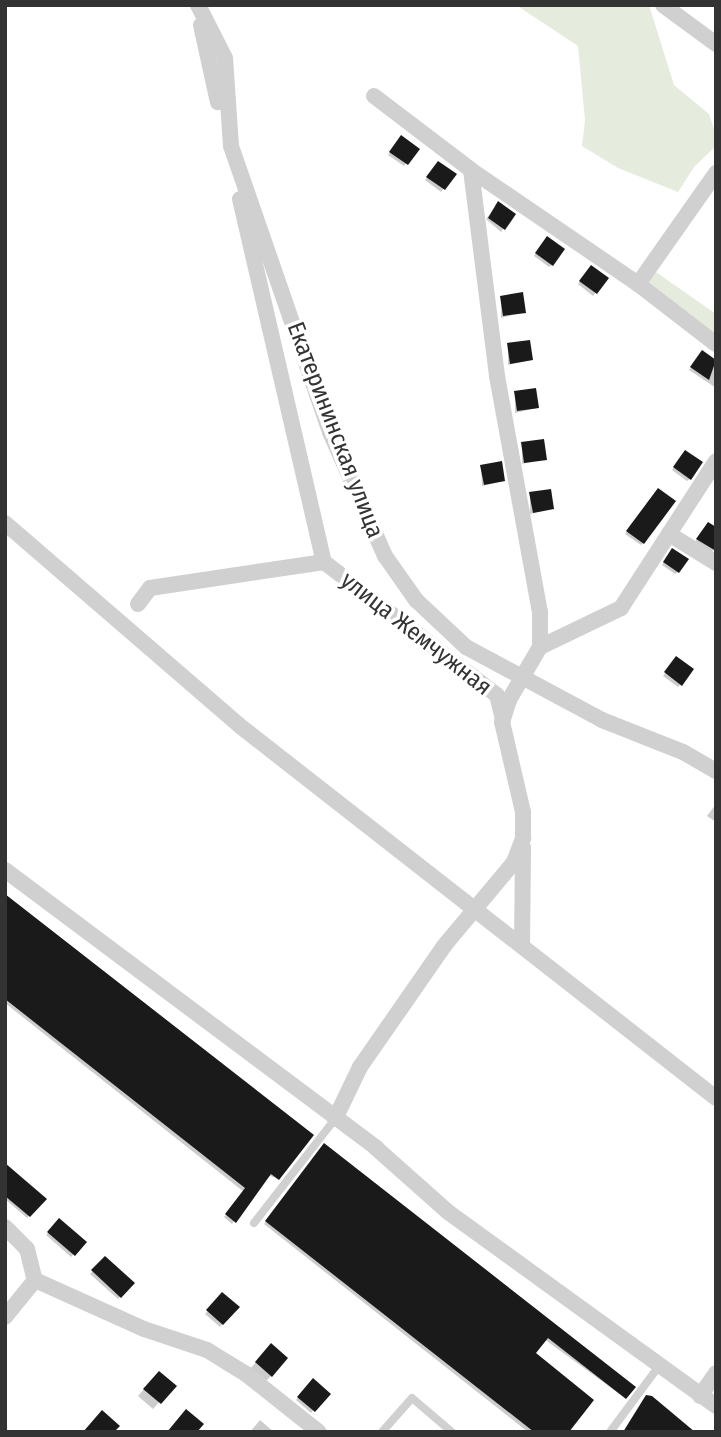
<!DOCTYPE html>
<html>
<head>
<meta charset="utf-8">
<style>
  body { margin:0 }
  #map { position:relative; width:721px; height:1437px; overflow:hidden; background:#fff; font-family:"Fira Sans Condensed",sans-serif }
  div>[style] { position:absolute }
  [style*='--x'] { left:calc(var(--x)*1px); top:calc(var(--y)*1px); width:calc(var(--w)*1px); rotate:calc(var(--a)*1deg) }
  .green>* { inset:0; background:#e5ecde }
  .shadow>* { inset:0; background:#0003 }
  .building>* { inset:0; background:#1a1a1a }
  .lane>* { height:8px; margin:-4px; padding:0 4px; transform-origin:4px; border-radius:4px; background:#d0d0d0 }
  .street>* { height:16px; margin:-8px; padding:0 8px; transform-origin:8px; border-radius:8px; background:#d0d0d0 }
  span { translate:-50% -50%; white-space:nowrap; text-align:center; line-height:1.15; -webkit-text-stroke:7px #fff; paint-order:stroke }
  .street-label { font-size:24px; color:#333 }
  .frame { position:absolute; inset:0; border:7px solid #333; pointer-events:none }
</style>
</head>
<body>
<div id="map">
  <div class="green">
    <div style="clip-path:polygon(516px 5px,649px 5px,674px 85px,709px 114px,716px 135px,716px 146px,694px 167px,678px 192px,618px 168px,582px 146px,585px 120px,578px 46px)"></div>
    <div style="clip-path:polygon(653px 270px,716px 314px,716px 344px,644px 284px)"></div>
  </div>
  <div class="shadow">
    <div style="clip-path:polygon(399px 140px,417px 149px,404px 166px,388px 155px)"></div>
    <div style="clip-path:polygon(436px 165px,454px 174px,441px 192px,425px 180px)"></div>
    <div style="clip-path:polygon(496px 206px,514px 214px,501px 232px,486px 219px)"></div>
    <div style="clip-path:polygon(544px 241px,552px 265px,549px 267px,534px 256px)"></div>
    <div style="clip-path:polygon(589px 269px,607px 278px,593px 296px,578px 284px)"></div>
    <div style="clip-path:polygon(501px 297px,524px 312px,501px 318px)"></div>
    <div style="clip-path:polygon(508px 345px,531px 360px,508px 365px)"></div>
    <div style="clip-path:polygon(703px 353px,716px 361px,716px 388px,689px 370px)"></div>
    <div style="clip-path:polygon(515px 393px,537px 408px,515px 413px)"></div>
    <div style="clip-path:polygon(522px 444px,545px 459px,522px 464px)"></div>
    <div style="clip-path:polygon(682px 454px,690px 479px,687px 481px,672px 470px)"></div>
    <div style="clip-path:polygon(481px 466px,504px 481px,482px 486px)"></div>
    <div style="clip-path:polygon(656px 493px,643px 543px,641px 545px,625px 534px)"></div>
    <div style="clip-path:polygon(530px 494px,552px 509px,530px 514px)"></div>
    <div style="clip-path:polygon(706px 527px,716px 547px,712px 552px,695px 542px)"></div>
    <div style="clip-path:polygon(670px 553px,678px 572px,675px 574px,662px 565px)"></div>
    <div style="clip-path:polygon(674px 660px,681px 684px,678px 687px,663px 676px)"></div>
    <div style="clip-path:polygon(716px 804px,716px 822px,707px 816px)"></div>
    <div style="clip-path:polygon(5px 897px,278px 1179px,268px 1175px,232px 1224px,224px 1217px,244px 1192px,5px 1003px)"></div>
    <div style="clip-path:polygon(322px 1148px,625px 1398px,544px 1339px,533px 1353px,567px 1432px,528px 1432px,264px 1224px)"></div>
    <div style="clip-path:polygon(5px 1164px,44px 1199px,27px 1218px,5px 1199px)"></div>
    <div style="clip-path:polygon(59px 1221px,84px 1243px,71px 1257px,46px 1235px)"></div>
    <div style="clip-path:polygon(105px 1258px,132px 1283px,118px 1299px,90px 1274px)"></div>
    <div style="clip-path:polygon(222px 1294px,237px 1307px,220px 1327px,205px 1314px)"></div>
    <div style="clip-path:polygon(265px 1351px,271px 1376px,265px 1382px,250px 1369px)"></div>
    <div style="clip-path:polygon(153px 1379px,174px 1386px,153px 1409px,138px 1396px)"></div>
    <div style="clip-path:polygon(313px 1381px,329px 1394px,311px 1413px,296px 1400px)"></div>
    <div style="clip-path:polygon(260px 1420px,274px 1432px,250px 1432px)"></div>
  </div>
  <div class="building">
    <div style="clip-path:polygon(401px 135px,420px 149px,408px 165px,389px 152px)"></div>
    <div style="clip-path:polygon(438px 161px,457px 174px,445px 190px,426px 177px)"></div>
    <div style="clip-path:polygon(498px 201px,516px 214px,505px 230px,488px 218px)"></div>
    <div style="clip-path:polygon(547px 236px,565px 249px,553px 266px,535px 253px)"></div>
    <div style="clip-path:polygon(591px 265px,609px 278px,597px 294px,579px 281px)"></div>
    <div style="clip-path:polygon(523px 292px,526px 313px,503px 316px,500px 296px)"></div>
    <div style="clip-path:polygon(530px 340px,533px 360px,510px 364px,507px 343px)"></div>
    <div style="clip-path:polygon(702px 350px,716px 360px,709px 380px,690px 367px)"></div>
    <div style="clip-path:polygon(536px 388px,539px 408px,517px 411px,514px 391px)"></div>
    <div style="clip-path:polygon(544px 439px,547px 460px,524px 463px,521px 442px)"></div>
    <div style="clip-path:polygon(685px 450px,703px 462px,691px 480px,673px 467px)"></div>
    <div style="clip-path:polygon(502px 461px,505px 481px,484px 485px,480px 465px)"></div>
    <div style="clip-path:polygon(658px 488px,676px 501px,644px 544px,626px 531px)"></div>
    <div style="clip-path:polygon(551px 489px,554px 509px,533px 513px,529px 492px)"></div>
    <div style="clip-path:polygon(708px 522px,716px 527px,716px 551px,696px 539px)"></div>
    <div style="clip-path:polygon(672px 548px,689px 559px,679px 573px,663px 562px)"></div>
    <div style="clip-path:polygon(676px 656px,694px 669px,682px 686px,664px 672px)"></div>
    <div style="clip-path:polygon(5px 894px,314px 1135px,279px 1180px,271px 1174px,236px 1223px,225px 1214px,245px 1188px,5px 999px)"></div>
    <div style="clip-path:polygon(324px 1143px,636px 1387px,626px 1399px,548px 1338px,536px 1353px,594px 1400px,569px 1432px,534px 1432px,265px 1221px)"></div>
    <div style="clip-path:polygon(5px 1163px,47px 1199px,30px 1217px,5px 1196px)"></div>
    <div style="clip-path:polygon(59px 1218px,87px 1242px,75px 1256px,47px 1232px)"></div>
    <div style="clip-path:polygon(105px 1256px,135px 1283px,121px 1298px,91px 1270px)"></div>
    <div style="clip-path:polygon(222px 1292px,240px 1307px,223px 1325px,206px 1310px)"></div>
    <div style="clip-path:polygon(271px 1343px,288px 1358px,272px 1377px,255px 1362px)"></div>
    <div style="clip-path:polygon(159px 1371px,177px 1386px,161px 1404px,143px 1389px)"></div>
    <div style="clip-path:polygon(313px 1378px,331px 1394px,315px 1412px,297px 1397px)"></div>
    <div style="clip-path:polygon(646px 1395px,652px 1396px,695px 1432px,623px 1432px)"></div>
    <div style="clip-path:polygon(186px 1409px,204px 1424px,197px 1432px,167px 1432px)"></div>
    <div style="clip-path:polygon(102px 1410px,120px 1426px,114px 1432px,83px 1432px)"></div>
  </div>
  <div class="lane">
    <div style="--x:254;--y:1223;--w:132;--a:-52.1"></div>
    <div style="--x:382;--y:1432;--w:45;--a:-48.6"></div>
    <div style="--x:412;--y:1398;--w:52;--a:40.4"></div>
    <div style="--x:610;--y:1432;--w:82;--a:-53.4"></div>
  </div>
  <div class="street">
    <div style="--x:198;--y:5;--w:59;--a:63"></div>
    <div style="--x:225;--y:58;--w:88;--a:86.1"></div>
    <div style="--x:231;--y:146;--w:303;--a:70.9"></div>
    <div style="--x:330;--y:432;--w:136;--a:66.1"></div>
    <div style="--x:385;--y:556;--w:54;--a:54.8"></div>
    <div style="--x:416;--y:600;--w:69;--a:43.2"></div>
    <div style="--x:466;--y:647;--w:154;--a:28.2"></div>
    <div style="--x:602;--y:720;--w:87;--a:21.6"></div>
    <div style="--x:683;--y:752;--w:38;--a:30"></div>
    <div style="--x:663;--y:5;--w:66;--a:36.3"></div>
    <div style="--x:201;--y:25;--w:79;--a:77.6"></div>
    <div style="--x:374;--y:96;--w:122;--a:37.3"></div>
    <div style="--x:471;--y:170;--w:202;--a:34.3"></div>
    <div style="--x:471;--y:170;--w:208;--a:82.8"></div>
    <div style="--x:497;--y:376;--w:240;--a:79.7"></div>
    <div style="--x:540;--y:612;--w:35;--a:90"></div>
    <div style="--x:716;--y:173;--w:136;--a:125.1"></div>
    <div style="--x:638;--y:284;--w:98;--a:37.6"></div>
    <div style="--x:240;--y:199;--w:373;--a:77"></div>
    <div style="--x:5;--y:523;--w:311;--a:40.8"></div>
    <div style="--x:240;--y:726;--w:604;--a:38.01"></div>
    <div style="--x:669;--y:534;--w:55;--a:31.7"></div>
    <div style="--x:138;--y:604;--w:20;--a:-53"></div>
    <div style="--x:150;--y:588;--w:176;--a:-8.5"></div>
    <div style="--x:324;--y:562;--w:218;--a:37.6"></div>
    <div style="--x:497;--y:695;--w:25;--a:76"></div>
    <div style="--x:5;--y:870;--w:464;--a:36.8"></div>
    <div style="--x:376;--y:1148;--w:96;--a:41.6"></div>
    <div style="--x:448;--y:1212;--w:331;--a:35.9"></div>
    <div style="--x:522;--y:946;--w:99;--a:-89.4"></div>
    <div style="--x:335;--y:1119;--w:58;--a:-64.3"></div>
    <div style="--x:360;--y:1067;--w:147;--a:-55.2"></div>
    <div style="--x:444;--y:946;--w:109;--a:-50.2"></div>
    <div style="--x:514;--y:862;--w:26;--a:-69"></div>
    <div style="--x:523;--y:838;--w:26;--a:-90"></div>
    <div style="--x:523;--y:812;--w:92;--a:-103.1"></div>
    <div style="--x:502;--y:722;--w:23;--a:-72"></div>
    <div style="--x:509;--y:700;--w:61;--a:-59.7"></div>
    <div style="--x:540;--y:647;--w:90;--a:-25.7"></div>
    <div style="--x:621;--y:608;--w:175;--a:-57.1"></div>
    <div style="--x:5;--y:1227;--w:31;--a:45"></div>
    <div style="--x:27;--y:1249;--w:32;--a:76"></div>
    <div style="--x:5;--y:1317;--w:48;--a:-51"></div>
    <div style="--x:35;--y:1280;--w:120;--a:24.2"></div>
    <div style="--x:144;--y:1329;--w:66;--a:18.4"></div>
    <div style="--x:207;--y:1350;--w:46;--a:31.6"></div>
    <div style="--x:246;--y:1374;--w:93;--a:38.5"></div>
    <div style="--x:700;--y:1396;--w:28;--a:-55"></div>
  </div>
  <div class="street-label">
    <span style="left:335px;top:430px;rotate:69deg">Екатерининская улица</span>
    <span style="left:416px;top:634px;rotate:38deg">улица Жемчужная</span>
  </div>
  <div class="frame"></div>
</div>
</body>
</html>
